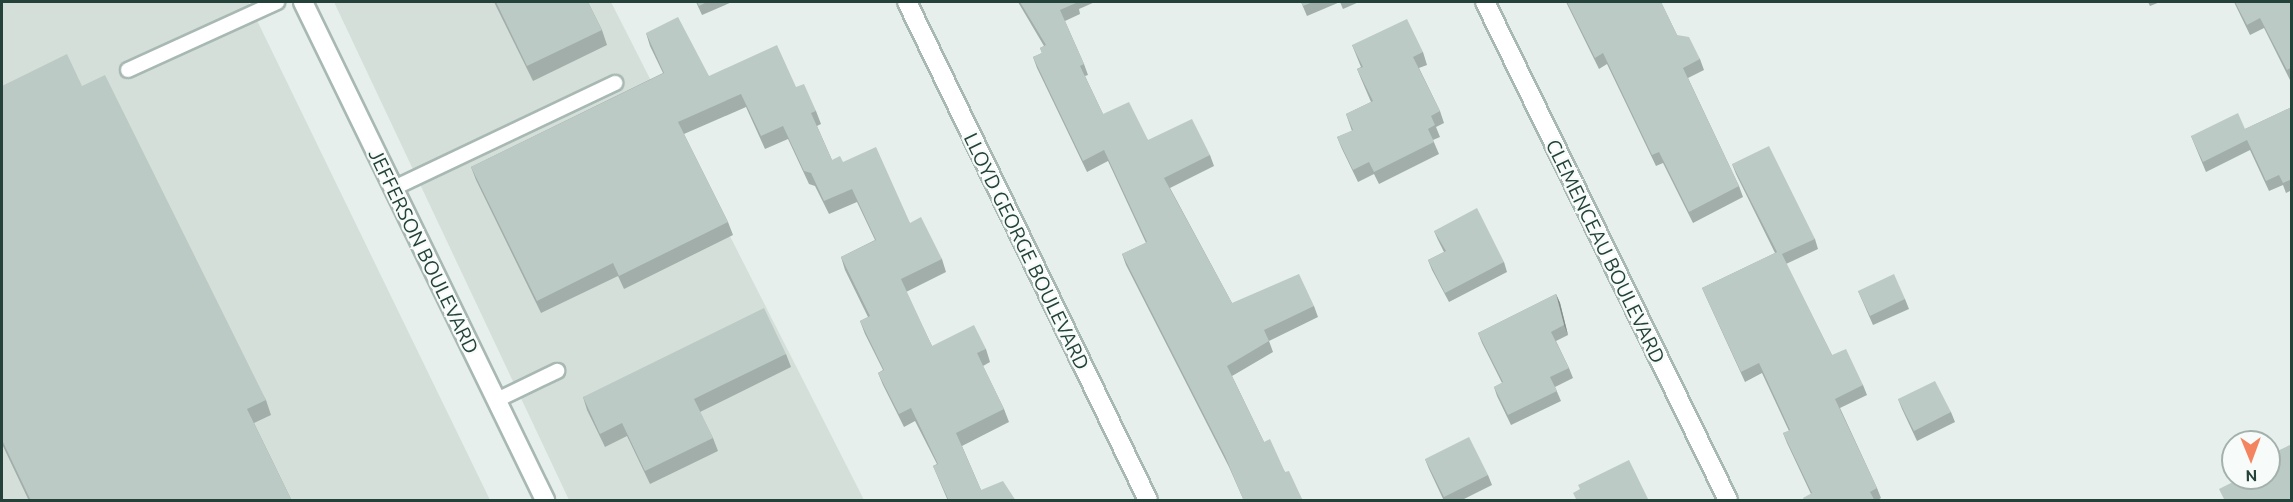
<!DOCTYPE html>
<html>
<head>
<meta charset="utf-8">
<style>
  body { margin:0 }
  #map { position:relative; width:2293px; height:502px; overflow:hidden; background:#e6efeb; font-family:Ubuntu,sans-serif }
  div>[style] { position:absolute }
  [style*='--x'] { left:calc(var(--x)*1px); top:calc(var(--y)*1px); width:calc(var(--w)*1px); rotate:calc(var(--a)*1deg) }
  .built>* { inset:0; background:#d4dfda }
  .roads { filter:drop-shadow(2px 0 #a8b8b2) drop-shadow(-2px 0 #a8b8b2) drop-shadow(0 2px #a8b8b2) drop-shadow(0 -2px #a8b8b2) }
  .service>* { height:14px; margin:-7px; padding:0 7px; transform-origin:7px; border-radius:7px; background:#fff }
  .minor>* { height:18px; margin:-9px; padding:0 9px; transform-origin:9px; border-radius:9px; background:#fff }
  .tertiary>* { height:18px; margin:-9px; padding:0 9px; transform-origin:9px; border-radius:9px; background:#fff }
  .wall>* { inset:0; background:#a1aea9 }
  .shaded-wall>* { inset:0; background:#838d89 }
  .building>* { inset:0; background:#bbcac4 }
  span { translate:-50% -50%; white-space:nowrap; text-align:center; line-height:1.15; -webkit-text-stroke:4.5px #f7fbf9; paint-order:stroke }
  .street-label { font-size:20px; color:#24423a }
  .frame { position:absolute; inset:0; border:3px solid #24423a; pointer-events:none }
  .north { position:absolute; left:2221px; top:430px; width:60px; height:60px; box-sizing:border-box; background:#f7fbf9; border:2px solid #a3b1ad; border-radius:50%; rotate:179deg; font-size:16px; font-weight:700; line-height:24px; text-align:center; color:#24423a }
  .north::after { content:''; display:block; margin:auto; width:21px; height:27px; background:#f4845f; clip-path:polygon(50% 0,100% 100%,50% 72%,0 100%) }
</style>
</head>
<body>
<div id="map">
  <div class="built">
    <div style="clip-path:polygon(2px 2px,248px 2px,490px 500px,2px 500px)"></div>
    <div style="clip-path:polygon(334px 2px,611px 2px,864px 500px,569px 500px)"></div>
  </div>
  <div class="roads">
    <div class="service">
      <div style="--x:128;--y:70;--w:164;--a:-24.5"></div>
      <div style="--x:394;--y:188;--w:245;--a:-25.4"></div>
      <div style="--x:497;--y:400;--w:67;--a:-25.8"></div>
    </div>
    <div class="minor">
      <div style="--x:907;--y:2;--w:553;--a:64.18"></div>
      <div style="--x:1485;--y:2;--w:554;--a:63.99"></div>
    </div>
    <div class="tertiary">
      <div style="--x:303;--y:2;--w:554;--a:64.08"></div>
    </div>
  </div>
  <div class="wall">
    <div style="clip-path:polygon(494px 2px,588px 2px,602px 30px,607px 45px,533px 81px)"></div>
    <div style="clip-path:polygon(696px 2px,732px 2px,702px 15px)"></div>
    <div style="clip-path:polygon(1018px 2px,1095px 2px,1079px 9px,1080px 14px,1065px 21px,1084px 64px,1088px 75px,1085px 76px,1103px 114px,1148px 140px,1210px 155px,1214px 166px,1170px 188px,1232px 303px,1314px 306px,1318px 317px,1269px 341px,1273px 352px,1232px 376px,1264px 442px,1285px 472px,1303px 501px,1244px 501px,1229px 467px,1126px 265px,1122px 254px,1146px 243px,1108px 161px,1087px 172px,1037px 68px,1033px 57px,1042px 53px,1040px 48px,1044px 46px)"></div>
    <div style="clip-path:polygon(1301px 2px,1359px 2px,1343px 9px,1340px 2px,1307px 16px)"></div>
    <div style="clip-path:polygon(1566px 2px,1661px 2px,1677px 35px,1700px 59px,1704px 70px,1688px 78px,1739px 186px,1743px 197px,1693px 223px,1663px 163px,1656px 166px,1607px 64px,1599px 69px)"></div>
    <div style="clip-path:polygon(2148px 2px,2160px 2px,2150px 6px)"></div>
    <div style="clip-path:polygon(2234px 2px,2292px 2px,2292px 79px,2290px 80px,2264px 28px,2250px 35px)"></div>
    <div style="clip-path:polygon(646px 33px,709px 76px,796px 87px,816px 111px,821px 124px,817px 126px,832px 160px,843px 162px,910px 223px,942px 259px,946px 272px,906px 292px,932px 346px,986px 349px,990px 362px,983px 366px,1004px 409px,1009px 422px,962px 446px,981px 490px,1016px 501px,948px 501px,933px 466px,937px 464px,915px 421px,904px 427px,883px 385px,878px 373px,883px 370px,865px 334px,860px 321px,868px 317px,845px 270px,841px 257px,875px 240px,857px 202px,829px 214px,815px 186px,809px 184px,788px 139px,765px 149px,746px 107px,684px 134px,728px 222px,733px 235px,624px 289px,618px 276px,541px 313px,476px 180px,471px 167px,663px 73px,650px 46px)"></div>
    <div style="clip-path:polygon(1352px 45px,1423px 52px,1427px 65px,1419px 68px,1440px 111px,1444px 123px,1436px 127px,1440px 137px,1433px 140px,1439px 154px,1379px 184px,1374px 174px,1358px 182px,1342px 149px,1337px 137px,1352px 131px,1346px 114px,1371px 102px,1362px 81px,1357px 69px,1361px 67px)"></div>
    <div style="clip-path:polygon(2px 86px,82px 86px,266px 400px,271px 415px,254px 423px,292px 501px,29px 501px,2px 444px)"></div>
    <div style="clip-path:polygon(2292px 107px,2292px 190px,2286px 193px,2283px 185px,2269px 191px,2250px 150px,2206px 172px,2191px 136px,2245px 129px)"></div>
    <div style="clip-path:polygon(1732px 164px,1815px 239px,1818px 249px,1786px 264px,1832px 355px,1863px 385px,1867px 395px,1840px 408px,1877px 488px,1881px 498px,1876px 501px,1804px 501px,1811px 494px,1787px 443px,1783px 433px,1789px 431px,1762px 373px,1745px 382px,1706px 297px,1702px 288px,1775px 253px,1736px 174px)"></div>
    <div style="clip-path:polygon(1434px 231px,1504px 262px,1507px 272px,1449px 302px,1432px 270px,1428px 260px,1444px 252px,1438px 240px)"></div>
    <div style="clip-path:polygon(1858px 291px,1905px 299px,1909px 309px,1873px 325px)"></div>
    <div style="clip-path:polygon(1556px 294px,1560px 303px,1568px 335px,1556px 341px,1569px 368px,1573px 378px,1555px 387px,1561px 401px,1511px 425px,1497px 396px,1494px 387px,1502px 383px,1482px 343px,1478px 333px)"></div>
    <div style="clip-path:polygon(786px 354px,791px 367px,700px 412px,713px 438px,718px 451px,650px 484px,627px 436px,605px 447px,587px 410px,583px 397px)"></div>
    <div style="clip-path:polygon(1898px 399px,1951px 412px,1955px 422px,1917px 441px,1902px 409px)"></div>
    <div style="clip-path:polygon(1425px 459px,1488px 475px,1492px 485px,1460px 501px,1444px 501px,1429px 469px)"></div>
  </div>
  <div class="shaded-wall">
    <div style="clip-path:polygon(1556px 294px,1560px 303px,1568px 335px,1564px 325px)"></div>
  </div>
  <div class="building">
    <div style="clip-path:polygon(496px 2px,588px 2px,602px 30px,527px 66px)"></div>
    <div style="clip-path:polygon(697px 2px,707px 2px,699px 6px)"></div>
    <div style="clip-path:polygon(1020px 2px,1076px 2px,1076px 3px,1060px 10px,1084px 64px,1080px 66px,1103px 114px,1129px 102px,1148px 140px,1192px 119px,1210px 155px,1164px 178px,1232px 303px,1299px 274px,1314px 306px,1264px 330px,1269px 341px,1227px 366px,1264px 442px,1270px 439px,1285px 472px,1289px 471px,1303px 501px,1244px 501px,1225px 456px,1122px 254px,1147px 242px,1104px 150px,1083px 161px,1033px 57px,1042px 53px,1040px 48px,1046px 45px)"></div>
    <div style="clip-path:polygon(1301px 2px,1313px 2px,1303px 6px)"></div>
    <div style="clip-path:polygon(1567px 2px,1661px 2px,1677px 35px,1689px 37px,1700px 59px,1683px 68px,1739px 186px,1689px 212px,1659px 152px,1652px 155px,1603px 53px,1595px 58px)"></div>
    <div style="clip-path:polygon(2235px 2px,2292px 2px,2292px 67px,2287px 70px,2260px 18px,2247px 25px)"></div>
    <div style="clip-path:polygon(678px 17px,709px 76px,777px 45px,796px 87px,804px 84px,816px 111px,811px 113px,832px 160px,840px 156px,843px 162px,876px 147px,910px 223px,921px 217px,942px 259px,901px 279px,932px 346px,974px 325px,986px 349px,977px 353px,1004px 409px,956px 433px,981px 490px,1003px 481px,1016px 501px,949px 501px,933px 466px,938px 464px,911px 408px,899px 414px,878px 373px,884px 370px,860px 321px,870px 316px,841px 257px,876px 240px,852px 189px,824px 201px,811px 173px,804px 171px,783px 126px,761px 136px,741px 94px,678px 122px,728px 222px,619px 276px,613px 263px,537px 301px,471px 167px,664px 73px,646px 33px)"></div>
    <div style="clip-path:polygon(1407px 19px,1423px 52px,1413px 57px,1440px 111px,1431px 116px,1435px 125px,1428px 129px,1434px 142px,1374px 172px,1369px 162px,1353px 170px,1337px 137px,1353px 130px,1346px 114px,1373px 101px,1357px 69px,1363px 67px,1352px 45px)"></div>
    <div style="clip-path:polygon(67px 54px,82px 86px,105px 75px,266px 400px,247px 409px,292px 501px,31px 501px,2px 440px,2px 86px)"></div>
    <div style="clip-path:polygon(2292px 107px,2292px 179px,2283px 183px,2279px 175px,2266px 181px,2247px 140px,2203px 162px,2191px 136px,2238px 113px,2245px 129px)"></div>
    <div style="clip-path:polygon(1769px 146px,1815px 239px,1782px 254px,1832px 355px,1846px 349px,1863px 385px,1835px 399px,1877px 488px,1870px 492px,1875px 501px,1804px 501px,1803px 498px,1812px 493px,1783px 433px,1790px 430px,1759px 363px,1741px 372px,1702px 288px,1777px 252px,1732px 164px)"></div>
    <div style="clip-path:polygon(1477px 208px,1504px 262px,1445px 293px,1428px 260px,1446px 251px,1434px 231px)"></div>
    <div style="clip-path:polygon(1894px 274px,1905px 299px,1870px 316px,1858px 291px)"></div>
    <div style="clip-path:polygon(1556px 294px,1564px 325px,1551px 332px,1569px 368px,1550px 377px,1557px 391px,1508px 415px,1494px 387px,1503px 382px,1478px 333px)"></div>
    <div style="clip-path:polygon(764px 308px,786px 354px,694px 399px,713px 438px,645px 471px,622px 423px,600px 434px,583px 397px)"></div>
    <div style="clip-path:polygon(1935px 381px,1951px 412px,1914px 431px,1898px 399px)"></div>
    <div style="clip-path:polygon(1469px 437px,1488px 475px,1444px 497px,1425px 459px)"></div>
    <div style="clip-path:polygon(2292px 444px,2292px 501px,2225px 501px,2219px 489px,2241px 478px,2269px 478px,2269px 455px)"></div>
    <div style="clip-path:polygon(1629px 460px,1649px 501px,1577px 501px,1573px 493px,1580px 489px,1578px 485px)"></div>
  </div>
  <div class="street-label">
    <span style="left:424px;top:251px;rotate:64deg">JEFFERSON BOULEVARD</span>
    <span style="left:1027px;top:251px;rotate:64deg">LLOYD GEORGE BOULEVARD</span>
    <span style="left:1606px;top:251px;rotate:64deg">CLEMENCEAU BOULEVARD</span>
  </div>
  <div class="frame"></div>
  <div class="north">N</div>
</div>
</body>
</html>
